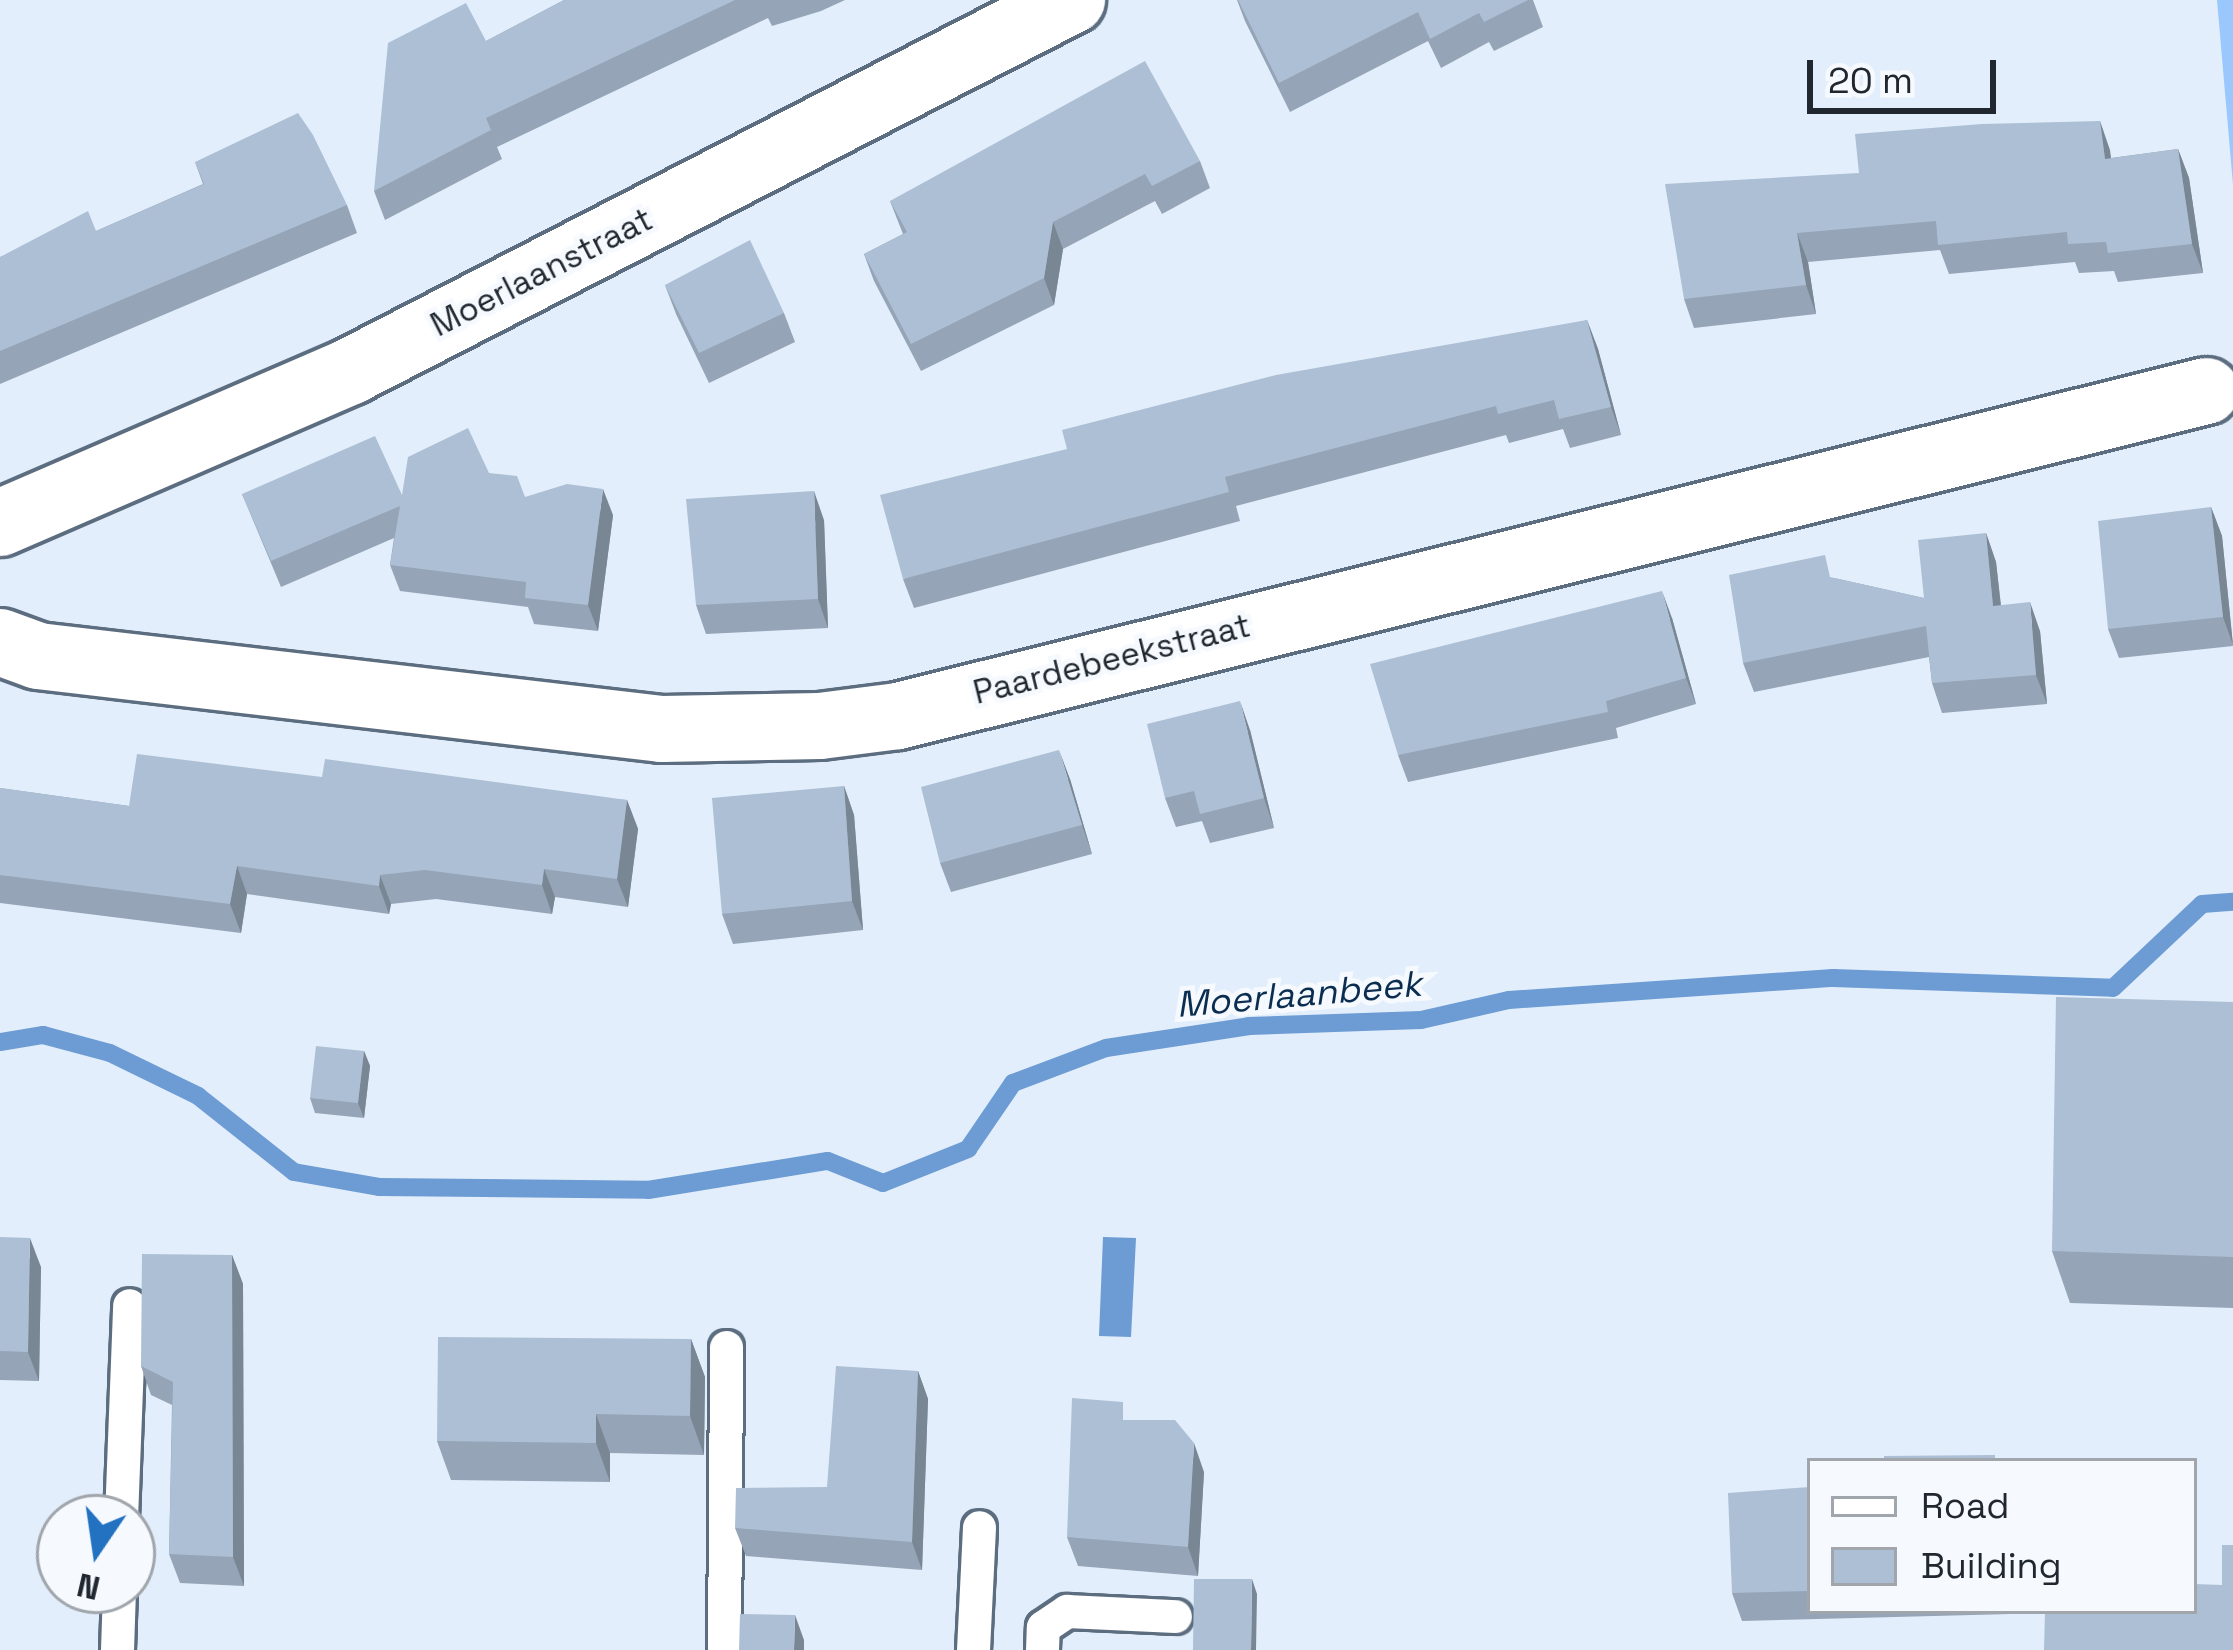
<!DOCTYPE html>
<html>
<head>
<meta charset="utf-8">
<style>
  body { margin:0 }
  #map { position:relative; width:2233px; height:1650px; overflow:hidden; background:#e2eefb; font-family:"Space Grotesk",sans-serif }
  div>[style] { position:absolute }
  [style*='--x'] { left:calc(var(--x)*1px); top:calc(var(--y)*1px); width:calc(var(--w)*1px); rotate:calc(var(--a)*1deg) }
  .green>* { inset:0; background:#9ac8fe }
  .water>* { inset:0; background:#6c9cd3 }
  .stream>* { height:18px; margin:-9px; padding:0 9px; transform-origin:9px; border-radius:9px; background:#6c9cd3 }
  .roads { filter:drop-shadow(3px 0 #5c6d80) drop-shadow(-3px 0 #5c6d80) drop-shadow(0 3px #5c6d80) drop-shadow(0 -3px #5c6d80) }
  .lane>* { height:33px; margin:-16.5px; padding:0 16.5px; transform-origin:16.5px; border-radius:16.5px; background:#fff }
  .street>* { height:66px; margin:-33px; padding:0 33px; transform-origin:33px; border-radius:33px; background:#fff }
  .wall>* { inset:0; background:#95a4b6 }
  .shaded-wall>* { inset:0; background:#798694 }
  .building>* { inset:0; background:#adbfd4 }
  span { translate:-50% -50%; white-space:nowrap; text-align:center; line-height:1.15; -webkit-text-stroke:10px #f6faff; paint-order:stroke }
  .street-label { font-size:33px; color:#20272f }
  .water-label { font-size:36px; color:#0a2d50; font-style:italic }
  .legend { position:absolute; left:1807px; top:1458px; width:390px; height:156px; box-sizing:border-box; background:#f6faff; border:3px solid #a0a6ac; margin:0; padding:15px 21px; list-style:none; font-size:36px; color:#20272f }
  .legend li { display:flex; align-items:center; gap:24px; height:60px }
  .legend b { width:60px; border:3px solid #a0a6ac }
  .north { position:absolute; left:36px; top:1494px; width:120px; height:120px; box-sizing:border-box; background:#f6faff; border:3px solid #a0a6ac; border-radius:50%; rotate:193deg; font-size:33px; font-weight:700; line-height:48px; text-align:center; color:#20272f }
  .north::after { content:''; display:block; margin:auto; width:42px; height:54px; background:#2272c1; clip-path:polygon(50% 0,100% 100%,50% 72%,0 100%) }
  .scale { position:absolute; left:1807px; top:60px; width:189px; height:54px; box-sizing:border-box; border:6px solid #20272f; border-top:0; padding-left:15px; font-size:36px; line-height:42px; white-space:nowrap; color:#20272f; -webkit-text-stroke:9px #f6faff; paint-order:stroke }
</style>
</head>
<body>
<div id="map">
  <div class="green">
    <div style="clip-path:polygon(2217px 0,2233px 0,2233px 185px)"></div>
  </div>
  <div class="water">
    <div style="clip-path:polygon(1103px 1237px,1136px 1238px,1131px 1337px,1099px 1336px)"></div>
  </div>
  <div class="stream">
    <div style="--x:0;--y:1042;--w:44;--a:-9.2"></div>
    <div style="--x:43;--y:1035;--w:69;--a:15"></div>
    <div style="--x:110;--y:1053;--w:98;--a:26"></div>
    <div style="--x:198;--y:1096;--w:122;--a:38.4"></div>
    <div style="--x:294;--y:1172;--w:86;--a:10"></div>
    <div style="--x:379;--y:1187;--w:269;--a:0.6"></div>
    <div style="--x:648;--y:1190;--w:182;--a:-9.2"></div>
    <div style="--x:828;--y:1161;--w:59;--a:21.8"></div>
    <div style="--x:883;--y:1183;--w:92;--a:-21.8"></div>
    <div style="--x:968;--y:1149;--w:80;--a:-55.7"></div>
    <div style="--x:1013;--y:1083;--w:99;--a:-20.6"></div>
    <div style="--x:1106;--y:1048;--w:145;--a:-8.7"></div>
    <div style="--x:1249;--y:1026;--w:172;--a:-2"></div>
    <div style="--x:1421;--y:1020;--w:90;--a:-12.8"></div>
    <div style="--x:1509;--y:1000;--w:325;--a:-3.9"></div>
    <div style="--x:1833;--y:978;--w:280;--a:2"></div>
    <div style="--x:2113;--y:988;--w:122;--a:-43.3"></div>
    <div style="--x:2202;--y:904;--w:31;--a:-4"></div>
  </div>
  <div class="roads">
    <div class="lane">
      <div style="--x:121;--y:1518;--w:213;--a:-87.8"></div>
      <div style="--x:117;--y:1650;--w:60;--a:-88.1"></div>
      <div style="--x:724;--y:1650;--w:303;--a:-89.6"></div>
      <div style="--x:973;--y:1650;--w:123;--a:-87.2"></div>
      <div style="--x:1042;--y:1650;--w:23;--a:-88"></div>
      <div style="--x:1043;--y:1627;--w:29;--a:-34"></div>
      <div style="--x:1067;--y:1611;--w:108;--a:2.7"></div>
    </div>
    <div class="street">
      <div style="--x:0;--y:523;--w:382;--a:-23.4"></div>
      <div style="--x:351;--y:371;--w:811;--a:-27.23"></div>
      <div style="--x:0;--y:642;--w:40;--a:20.2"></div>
      <div style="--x:38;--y:656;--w:628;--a:6.67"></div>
      <div style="--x:662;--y:729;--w:158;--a:-1.1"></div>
      <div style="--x:820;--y:726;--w:79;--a:-7.3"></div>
      <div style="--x:898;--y:716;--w:1348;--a:-13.95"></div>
    </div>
  </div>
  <div class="wall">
    <div style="clip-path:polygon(564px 0,845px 0,821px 11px,772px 26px,768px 18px,497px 147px,502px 159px,385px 220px,374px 191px,486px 41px)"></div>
    <div style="clip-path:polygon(1237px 0,1533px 0,1543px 27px,1494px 51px,1489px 42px,1441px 68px,1428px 41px,1290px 112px,1245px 21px)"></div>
    <div style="clip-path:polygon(2100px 121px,2111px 158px,2178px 149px,2189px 178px,2203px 273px,2118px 282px,2114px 271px,2079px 273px,2075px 262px,1949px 274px,1940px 250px,1808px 262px,1816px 314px,1694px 328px,1684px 299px,1859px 173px)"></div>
    <div style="clip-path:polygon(1200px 161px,1210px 188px,1162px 214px,1155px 201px,1063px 249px,1054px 305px,921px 371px,874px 281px,864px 254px,903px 234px,890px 201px)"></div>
    <div style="clip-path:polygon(195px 162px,347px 205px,357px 233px,0 384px,0 257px,96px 231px,203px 184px)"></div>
    <div style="clip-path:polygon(665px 285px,784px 313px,795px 342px,709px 383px,676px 314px)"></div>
    <div style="clip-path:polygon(1587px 320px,1598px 349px,1621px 435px,1570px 448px,1563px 429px,1509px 443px,1506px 435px,1236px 506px,1240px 521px,914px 608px,903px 579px)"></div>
    <div style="clip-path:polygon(489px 473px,525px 497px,613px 515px,598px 631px,534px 624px,528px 607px,400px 591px,390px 565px,394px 538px,281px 587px,242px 494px,402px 495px)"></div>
    <div style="clip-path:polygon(2211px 507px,2222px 536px,2233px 646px,2119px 658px,2108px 629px)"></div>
    <div style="clip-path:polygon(824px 520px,828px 628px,706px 634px,696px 605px)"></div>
    <div style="clip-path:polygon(1986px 533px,1996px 562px,2001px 605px,2040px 631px,2047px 704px,1942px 713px,1932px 683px,1929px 657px,1754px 692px,1743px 663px,1834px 578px,1924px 598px)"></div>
    <div style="clip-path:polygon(1672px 618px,1696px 704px,1616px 728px,1618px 738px,1408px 782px,1398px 755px)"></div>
    <div style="clip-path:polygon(1250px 730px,1274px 828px,1210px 843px,1202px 821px,1176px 827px,1165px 798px)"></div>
    <div style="clip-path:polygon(322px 777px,627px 800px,638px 829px,628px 907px,555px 897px,552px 914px,436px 899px,391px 904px,389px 914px,247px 894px,241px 933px,0 903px,0 788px,129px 806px)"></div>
    <div style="clip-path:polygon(1070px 779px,1092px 854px,951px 892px,940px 863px)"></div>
    <div style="clip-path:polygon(844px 786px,854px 815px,863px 930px,733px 944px,722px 914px)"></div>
    <div style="clip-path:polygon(2233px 1002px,2233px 1308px,2070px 1303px,2052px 1251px)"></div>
    <div style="clip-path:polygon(364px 1051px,370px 1066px,364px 1118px,315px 1113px,310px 1098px)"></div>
    <div style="clip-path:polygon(0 1237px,41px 1267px,39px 1381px,0 1380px)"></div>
    <div style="clip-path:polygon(232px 1255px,243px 1284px,244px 1586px,180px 1583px,169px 1554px,172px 1405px,151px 1395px,141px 1366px)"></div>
    <div style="clip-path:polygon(691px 1339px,705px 1377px,704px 1455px,610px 1453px,610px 1482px,451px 1480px,437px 1441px)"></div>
    <div style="clip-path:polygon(918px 1371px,928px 1399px,922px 1570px,746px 1556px,735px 1528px,827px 1487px)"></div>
    <div style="clip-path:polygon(1130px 1420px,1204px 1472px,1198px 1576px,1078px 1566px,1067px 1537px)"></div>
    <div style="clip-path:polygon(1810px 1487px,1810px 1611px,2011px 1611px,2011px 1614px,1742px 1621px,1732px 1593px)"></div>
  </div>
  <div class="shaded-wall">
    <div style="clip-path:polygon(2100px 121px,2110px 150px,2115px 188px,2105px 159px)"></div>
    <div style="clip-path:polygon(2178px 149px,2189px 178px,2203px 273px,2192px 244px)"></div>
    <div style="clip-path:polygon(1053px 222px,1063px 249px,1054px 305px,1044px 278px)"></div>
    <div style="clip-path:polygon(1797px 233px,1808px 262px,1816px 314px,1806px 285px)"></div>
    <div style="clip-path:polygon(1587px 320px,1598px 349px,1621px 435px,1611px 407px)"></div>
    <div style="clip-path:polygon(603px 489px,613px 515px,598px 631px,588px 605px)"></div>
    <div style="clip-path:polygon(814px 491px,824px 520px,828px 628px,818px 599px)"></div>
    <div style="clip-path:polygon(2211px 507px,2222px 536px,2233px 645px,2223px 617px)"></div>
    <div style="clip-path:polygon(1986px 533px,1996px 562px,2004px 635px,1993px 606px)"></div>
    <div style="clip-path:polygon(1662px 591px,1672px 618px,1696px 704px,1686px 678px)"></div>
    <div style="clip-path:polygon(2030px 602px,2040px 631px,2047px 704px,2036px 675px)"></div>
    <div style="clip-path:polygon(1240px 701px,1250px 730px,1274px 828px,1264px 798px)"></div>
    <div style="clip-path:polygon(1059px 750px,1070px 779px,1092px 854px,1082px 825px)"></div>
    <div style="clip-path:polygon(844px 786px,854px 815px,863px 930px,852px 901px)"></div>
    <div style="clip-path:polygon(627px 800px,638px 829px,628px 907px,617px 879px)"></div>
    <div style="clip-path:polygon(237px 866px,247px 894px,241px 933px,230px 904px)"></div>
    <div style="clip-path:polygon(544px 869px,555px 897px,552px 914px,542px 885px)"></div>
    <div style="clip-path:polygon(380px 875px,391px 904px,389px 914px,379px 886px)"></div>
    <div style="clip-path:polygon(364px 1051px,370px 1066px,364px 1118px,358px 1103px)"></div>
    <div style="clip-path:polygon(30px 1238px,41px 1267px,39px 1381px,28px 1352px)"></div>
    <div style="clip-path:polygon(232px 1255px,243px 1284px,244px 1586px,233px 1557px)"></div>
    <div style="clip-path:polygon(691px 1339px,705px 1377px,704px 1455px,690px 1416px)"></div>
    <div style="clip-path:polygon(918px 1371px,928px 1399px,922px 1570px,912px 1542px)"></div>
    <div style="clip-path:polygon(596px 1414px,610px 1453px,610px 1482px,596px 1443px)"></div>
    <div style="clip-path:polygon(1194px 1443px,1204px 1472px,1198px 1576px,1188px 1547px)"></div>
    <div style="clip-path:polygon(1252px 1579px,1257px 1594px,1256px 1650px,1251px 1650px)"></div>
    <div style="clip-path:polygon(795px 1615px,804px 1640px,804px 1650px,794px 1650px)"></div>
  </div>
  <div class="building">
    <div style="clip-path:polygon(564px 0,735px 0,486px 118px,491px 130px,374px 191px,388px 43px,466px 3px,486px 41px)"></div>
    <div style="clip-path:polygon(1238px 0,1528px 0,1484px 22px,1479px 13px,1430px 39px,1418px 12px,1279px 83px)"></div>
    <div style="clip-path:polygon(1145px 61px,1200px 161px,1152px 186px,1145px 174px,1053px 222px,1044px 278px,911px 344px,864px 254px,907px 232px,890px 201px)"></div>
    <div style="clip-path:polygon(298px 113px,313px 135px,347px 205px,0 351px,0 257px,88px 211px,96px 231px,204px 184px,195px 162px)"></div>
    <div style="clip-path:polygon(2100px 121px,2105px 159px,2178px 149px,2192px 244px,2108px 253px,2106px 242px,2068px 244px,2067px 232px,1938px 245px,1936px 221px,1797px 233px,1806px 285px,1684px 299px,1665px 184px,1859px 173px,1855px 134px,1982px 124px)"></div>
    <div style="clip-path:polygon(750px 240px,784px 313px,699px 353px,665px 285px)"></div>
    <div style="clip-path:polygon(1587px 320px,1611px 407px,1559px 419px,1554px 400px,1498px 414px,1496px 406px,1225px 477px,1229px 492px,903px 579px,880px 495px,1067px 449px,1062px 430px,1276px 375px)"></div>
    <div style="clip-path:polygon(468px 428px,489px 473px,517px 476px,525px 497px,567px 484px,603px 489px,588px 605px,525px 598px,526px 582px,390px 565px,400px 506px,271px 561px,242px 494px,375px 436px,402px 495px,408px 457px)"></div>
    <div style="clip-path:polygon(814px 491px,818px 599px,696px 605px,686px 499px)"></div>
    <div style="clip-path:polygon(2211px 507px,2223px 617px,2108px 629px,2098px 521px)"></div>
    <div style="clip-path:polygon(1986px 533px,1993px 606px,2030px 602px,2036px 675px,1932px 683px,1926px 626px,1743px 663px,1729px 575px,1825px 555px,1830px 577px,1924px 598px,1918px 540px)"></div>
    <div style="clip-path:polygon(1662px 591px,1686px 678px,1606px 701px,1608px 712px,1398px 755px,1370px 664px)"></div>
    <div style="clip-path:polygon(1240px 701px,1264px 798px,1200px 814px,1194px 791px,1165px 798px,1147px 724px)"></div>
    <div style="clip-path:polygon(1059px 750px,1082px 825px,940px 863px,921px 787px)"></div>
    <div style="clip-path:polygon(137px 754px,322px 777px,325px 759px,627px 800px,617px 879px,544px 869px,542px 885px,425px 870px,380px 875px,379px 886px,237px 866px,230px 904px,0 875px,0 788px,129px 806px)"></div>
    <div style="clip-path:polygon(844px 786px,852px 901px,722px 914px,712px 798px)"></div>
    <div style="clip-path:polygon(2056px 997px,2233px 1002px,2233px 1257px,2052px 1251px)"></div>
    <div style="clip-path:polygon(316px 1046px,364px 1051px,358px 1103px,310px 1098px)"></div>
    <div style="clip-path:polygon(0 1237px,30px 1238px,28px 1352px,0 1351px)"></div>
    <div style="clip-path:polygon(142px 1254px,232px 1255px,233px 1557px,169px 1554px,173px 1382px,141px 1366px)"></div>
    <div style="clip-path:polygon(438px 1337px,691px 1339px,690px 1416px,596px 1414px,596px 1443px,437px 1441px)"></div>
    <div style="clip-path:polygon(836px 1366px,918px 1371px,912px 1542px,735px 1528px,736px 1488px,827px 1487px)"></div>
    <div style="clip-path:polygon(1072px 1398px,1123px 1402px,1123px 1420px,1175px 1420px,1194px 1443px,1188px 1547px,1067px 1537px)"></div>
    <div style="clip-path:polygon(1995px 1455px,1995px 1461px,1884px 1461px,1884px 1456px)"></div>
    <div style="clip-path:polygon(1810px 1487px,1810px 1591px,1732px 1593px,1728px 1493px)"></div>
    <div style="clip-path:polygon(2222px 1545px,2233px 1545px,2233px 1650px,2044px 1650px,2045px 1611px,2194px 1611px,2194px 1584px,2222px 1585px)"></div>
    <div style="clip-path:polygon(1194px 1579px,1252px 1579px,1251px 1650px,1193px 1650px)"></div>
    <div style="clip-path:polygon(740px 1614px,795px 1615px,794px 1650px,739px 1650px)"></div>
  </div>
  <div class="street-label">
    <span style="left:542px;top:273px;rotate:-27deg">Moerlaanstraat</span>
    <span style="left:1112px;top:660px;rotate:-14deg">Paardebeekstraat</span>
  </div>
  <div class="water-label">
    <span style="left:1299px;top:995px;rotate:-5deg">Moerlaanbeek</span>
  </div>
  <ul class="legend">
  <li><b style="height:15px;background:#fff"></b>Road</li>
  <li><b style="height:33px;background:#adbfd4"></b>Building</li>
  </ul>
  <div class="north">N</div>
  <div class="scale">20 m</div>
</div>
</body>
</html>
